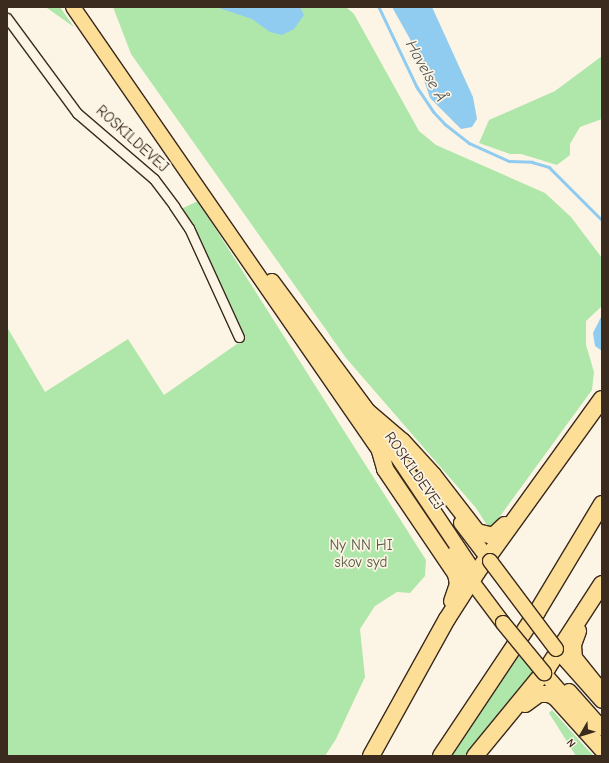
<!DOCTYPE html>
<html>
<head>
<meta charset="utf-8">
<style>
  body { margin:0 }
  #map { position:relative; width:609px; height:763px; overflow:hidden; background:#fcf5e5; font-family:"Comic Neue",sans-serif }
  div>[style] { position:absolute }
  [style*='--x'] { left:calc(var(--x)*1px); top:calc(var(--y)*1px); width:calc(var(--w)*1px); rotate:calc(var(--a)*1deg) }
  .green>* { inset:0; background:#afe7aa }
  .water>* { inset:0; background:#90cbf0 }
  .stream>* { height:2.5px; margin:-1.25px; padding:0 1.25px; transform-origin:1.25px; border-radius:1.25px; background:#90cbf0 }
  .roads { filter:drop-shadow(1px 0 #3b2a1e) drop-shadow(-1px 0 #3b2a1e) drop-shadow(0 1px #3b2a1e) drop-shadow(0 -1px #3b2a1e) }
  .street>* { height:9px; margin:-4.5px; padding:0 4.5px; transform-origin:4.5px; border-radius:4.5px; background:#fcf5e5 }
  .primary>* { height:14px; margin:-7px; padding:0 7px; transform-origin:7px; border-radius:7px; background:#fdde96 }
  .highway>* { height:16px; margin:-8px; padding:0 8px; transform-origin:8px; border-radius:8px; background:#fdde96 }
  .bridges { filter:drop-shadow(1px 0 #3b2a1e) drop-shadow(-1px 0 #3b2a1e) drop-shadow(0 1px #3b2a1e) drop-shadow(0 -1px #3b2a1e) }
  .primary-bridge>* { height:14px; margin:-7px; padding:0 7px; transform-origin:7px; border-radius:7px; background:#fdde96 }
  span { translate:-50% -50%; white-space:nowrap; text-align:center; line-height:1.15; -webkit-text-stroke:3.5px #fcf5e5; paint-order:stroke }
  .street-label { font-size:15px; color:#3b2a1e }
  .park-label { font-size:15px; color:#585941 }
  .water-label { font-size:16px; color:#505252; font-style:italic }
  .frame { position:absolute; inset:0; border:8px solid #3b2a1e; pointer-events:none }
  .north { position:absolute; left:561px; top:715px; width:40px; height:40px; -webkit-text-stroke:3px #fcf5e5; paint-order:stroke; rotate:231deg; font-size:11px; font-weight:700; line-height:16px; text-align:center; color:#3b2a1e }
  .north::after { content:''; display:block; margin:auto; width:14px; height:18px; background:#3b2a1e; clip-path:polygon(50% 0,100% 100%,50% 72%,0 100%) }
</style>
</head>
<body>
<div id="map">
  <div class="green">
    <div style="clip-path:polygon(46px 7px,60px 7px,74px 27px,47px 8px)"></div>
    <div style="clip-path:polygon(113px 7px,346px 7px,354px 14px,419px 131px,436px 145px,545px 193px,571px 217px,602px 258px,602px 306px,586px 321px,586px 345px,594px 372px,592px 390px,490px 530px,476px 508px,346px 358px,131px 54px)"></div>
    <div style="clip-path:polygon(602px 56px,602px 119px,580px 127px,570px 144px,570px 155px,557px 165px,521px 154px,510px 154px,479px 143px,489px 120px,555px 91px)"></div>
    <div style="clip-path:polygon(198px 201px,426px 560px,425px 576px,410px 593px,397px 592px,375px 606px,360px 629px,365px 677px,336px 739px,325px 756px,7px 756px,7px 327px,45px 392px,128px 339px,164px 395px,244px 339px,181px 209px)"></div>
    <div style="clip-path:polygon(520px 654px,535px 673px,468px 756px,452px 756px)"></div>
    <div style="clip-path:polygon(552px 710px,587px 749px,594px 756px,576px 756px,549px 713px)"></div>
  </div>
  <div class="water">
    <div style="clip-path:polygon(216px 7px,300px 7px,304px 15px,294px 29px,282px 35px,270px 32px,252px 19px)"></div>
    <div style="clip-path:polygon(392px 7px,432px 7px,473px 97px,477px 119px,472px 127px,461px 129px,430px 98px,410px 39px)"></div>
    <div style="clip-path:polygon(602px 315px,602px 351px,595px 346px,593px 333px)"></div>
  </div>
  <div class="stream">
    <div style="--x:379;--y:7;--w:89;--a:64.6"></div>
    <div style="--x:417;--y:87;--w:29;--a:56"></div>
    <div style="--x:433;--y:111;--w:18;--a:47"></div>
    <div style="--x:445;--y:124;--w:31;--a:38"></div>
    <div style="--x:469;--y:143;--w:44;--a:24.2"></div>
    <div style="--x:509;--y:161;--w:23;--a:2"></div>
    <div style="--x:532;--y:162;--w:18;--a:16"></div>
    <div style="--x:549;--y:167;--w:75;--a:45"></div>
  </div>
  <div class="roads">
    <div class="street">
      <div style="--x:7;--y:18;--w:118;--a:53.6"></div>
      <div style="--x:77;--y:113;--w:101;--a:40.6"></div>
      <div style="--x:154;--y:179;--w:34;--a:53"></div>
      <div style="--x:174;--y:206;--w:27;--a:56"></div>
      <div style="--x:189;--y:228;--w:120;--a:65.4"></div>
    </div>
    <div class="primary">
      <div style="--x:73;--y:7;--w:549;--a:55.38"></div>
      <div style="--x:272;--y:281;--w:173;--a:53.5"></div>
      <div style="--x:372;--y:419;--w:178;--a:56.2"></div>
      <div style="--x:461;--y:523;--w:48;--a:52.7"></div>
      <div style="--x:452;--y:555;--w:85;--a:53.1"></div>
      <div style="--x:556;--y:649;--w:69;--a:48.5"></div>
      <div style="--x:544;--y:673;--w:41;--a:48.9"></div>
      <div style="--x:569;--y:691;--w:50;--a:48.3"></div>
    </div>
    <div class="highway">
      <div style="--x:368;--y:412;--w:45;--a:40.5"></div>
      <div style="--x:402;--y:441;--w:46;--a:47.6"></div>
      <div style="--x:433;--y:475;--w:72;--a:52.3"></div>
      <div style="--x:477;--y:532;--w:16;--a:14"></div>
      <div style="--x:493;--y:536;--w:16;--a:-43"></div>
      <div style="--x:380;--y:451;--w:19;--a:74"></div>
      <div style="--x:385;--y:469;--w:127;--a:55.9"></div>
      <div style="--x:456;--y:574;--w:10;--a:79"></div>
      <div style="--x:458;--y:584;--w:18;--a:109"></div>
      <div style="--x:578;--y:631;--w:15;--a:110"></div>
      <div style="--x:573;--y:645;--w:13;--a:86"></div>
      <div style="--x:574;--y:658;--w:45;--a:51.3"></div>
      <div style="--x:525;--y:704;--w:17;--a:-36"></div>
      <div style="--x:539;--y:694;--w:10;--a:0"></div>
      <div style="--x:549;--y:694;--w:7;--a:27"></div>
      <div style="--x:555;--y:697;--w:70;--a:47.9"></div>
      <div style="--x:371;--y:756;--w:157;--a:-61"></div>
      <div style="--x:447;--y:619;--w:56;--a:-57.4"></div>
      <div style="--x:477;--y:572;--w:213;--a:-54.2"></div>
      <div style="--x:441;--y:756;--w:173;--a:-56.3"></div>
      <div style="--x:537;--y:612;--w:126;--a:-59"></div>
      <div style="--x:475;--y:756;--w:115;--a:-50.6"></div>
      <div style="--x:548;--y:667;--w:99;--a:-57"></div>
    </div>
  </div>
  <div class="bridges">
    <div class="primary-bridge">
      <div style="--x:490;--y:561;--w:110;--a:53.1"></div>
      <div style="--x:503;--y:623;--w:65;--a:50.6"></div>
    </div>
  </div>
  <div class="street-label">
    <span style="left:132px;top:139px;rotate:42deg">ROSKILDEVEJ</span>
    <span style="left:414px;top:471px;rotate:55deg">ROSKILDEVEJ</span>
  </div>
  <div class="park-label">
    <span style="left:361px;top:554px">Ny NN HI<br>skov syd</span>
  </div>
  <div class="water-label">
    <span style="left:426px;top:71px;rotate:61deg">Havelse Å</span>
  </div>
  <div class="frame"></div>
  <div class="north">N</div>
</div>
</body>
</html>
